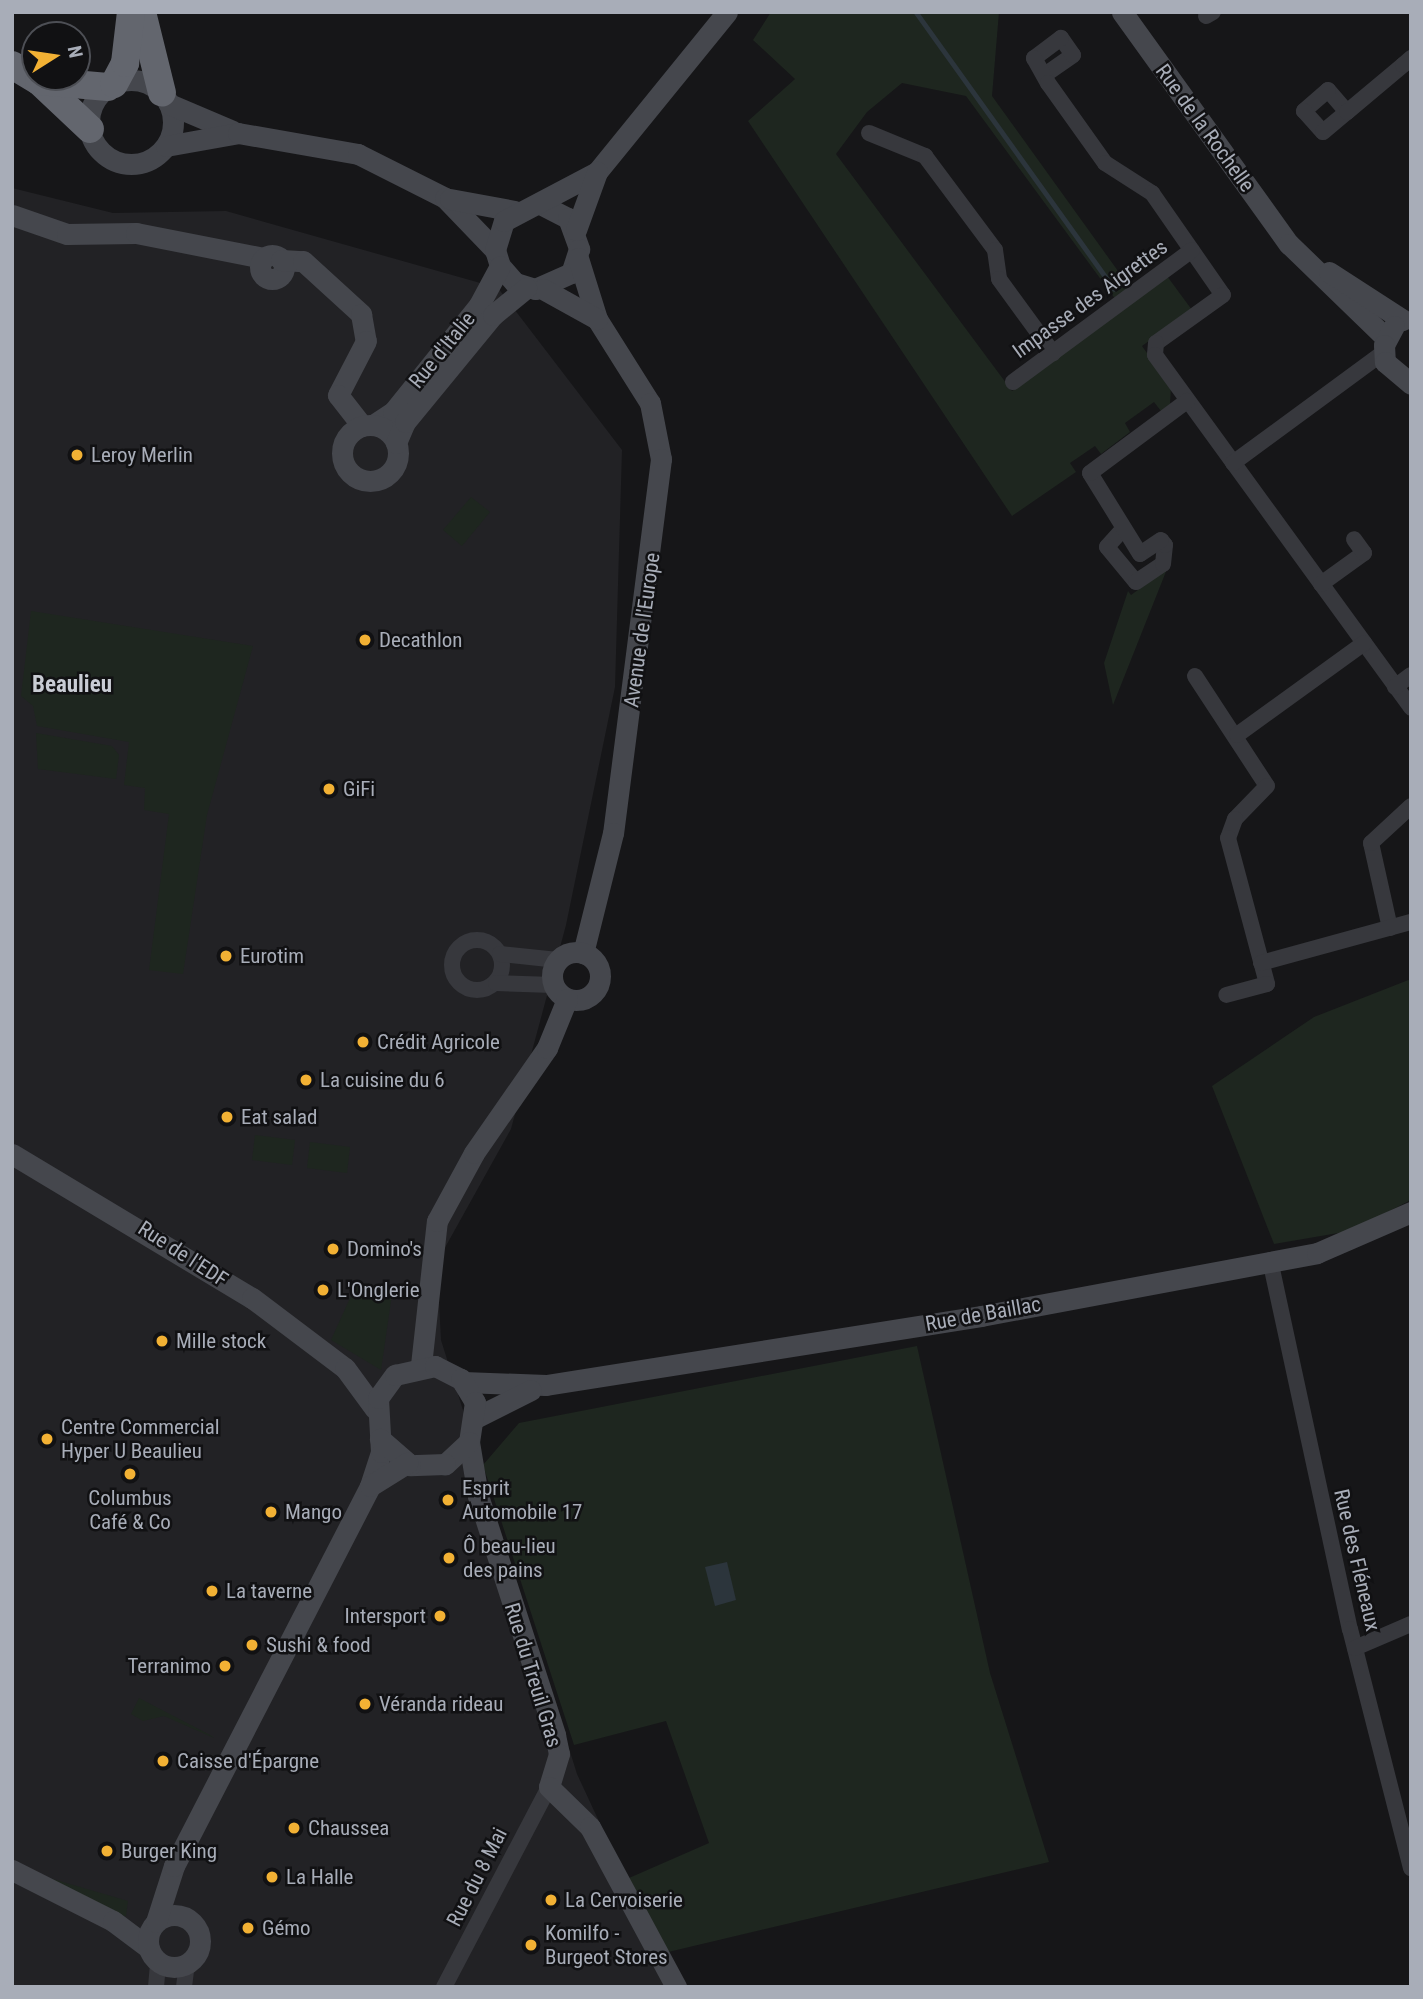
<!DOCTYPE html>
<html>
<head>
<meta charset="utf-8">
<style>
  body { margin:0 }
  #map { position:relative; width:1423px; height:1999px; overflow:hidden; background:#161618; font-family:"Roboto Condensed",sans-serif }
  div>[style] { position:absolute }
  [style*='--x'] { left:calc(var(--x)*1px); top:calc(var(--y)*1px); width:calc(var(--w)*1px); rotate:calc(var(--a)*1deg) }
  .built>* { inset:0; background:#222225 }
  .green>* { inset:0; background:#1e261f }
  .water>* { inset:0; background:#2c353c }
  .stream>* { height:4.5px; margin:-2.25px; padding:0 2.25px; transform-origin:2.25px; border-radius:2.25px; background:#2c353c }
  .street>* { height:16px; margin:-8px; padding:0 8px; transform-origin:8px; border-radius:8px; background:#37383d }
  .street>.ring { margin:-8px; padding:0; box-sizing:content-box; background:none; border:16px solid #37383d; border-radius:50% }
  .secondary>* { height:21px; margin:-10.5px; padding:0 10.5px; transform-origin:10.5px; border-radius:10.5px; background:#45474d }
  .secondary>.ring { margin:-10.5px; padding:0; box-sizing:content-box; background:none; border:21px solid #45474d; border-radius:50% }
  .highway>* { height:28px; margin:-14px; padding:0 14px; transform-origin:14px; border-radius:14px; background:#63666e }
  .dots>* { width:19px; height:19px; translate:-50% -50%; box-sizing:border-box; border:4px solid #111113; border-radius:50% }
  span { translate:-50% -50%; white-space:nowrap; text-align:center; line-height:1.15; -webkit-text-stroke:5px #111113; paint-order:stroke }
  .street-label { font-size:21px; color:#a8adb8 }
  .poi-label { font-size:21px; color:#a8adb8 }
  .left { translate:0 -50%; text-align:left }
  .right { translate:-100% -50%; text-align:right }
  .neighbourhood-label { font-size:23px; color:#c9ccd4; font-weight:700 }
  .frame { position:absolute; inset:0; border:14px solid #a8adb8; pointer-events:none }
  .north { position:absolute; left:21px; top:21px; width:70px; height:70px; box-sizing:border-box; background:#111113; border:2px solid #4d4f55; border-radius:50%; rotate:78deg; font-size:19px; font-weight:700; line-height:28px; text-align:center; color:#a8adb8 }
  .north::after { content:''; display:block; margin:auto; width:24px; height:32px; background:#f2b134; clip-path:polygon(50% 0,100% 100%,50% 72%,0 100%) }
</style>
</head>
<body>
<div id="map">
  <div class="built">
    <div style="clip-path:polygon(12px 188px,113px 213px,226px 211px,498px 288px,622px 450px,615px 687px,566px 925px,511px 1129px,437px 1262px,441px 1340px,577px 1774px,676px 1987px,12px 1987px)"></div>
  </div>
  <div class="green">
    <div style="clip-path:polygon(771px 12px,999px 12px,992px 96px,1131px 289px,1116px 300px,966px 96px,902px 83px,867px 112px,836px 154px,1012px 391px,1167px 276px,1192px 310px,1142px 346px,1171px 387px,1170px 404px,1161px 411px,1154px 402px,1125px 423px,1130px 432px,1101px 454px,1095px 446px,1070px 463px,1076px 472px,1012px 516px,748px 121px,795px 79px,753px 40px)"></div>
    <div style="clip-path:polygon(471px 497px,490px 512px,462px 546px,443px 530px)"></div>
    <div style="clip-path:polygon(1167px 569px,1113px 705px,1104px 663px,1128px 591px,1131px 595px)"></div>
    <div style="clip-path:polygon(31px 611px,253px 646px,207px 815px,183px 974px,149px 970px,169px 814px,144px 810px,145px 788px,124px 785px,129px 742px,37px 726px,33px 706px,21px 696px)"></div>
    <div style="clip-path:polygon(36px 733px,112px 746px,119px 755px,116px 779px,38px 769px)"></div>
    <div style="clip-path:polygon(1411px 979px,1411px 1200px,1350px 1231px,1274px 1244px,1212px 1086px,1314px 1017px)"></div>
    <div style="clip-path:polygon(255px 1135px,295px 1140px,292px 1165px,252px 1160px)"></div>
    <div style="clip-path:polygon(310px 1142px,350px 1147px,347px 1173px,307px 1168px)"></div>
    <div style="clip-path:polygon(356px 1285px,393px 1287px,381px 1370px,331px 1340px)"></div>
    <div style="clip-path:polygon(917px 1346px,990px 1673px,1049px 1862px,664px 1953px,629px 1878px,709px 1843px,666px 1721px,574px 1745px,483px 1465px,519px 1423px)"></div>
    <div style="clip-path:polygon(139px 1698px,212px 1736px,214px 1738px,164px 1716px,143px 1721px,131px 1714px)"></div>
    <div style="clip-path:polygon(46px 1877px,128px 1901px,126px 1916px,123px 1916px)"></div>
  </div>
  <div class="water">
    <div style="clip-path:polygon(727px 1562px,736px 1600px,715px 1606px,705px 1567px)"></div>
  </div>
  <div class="stream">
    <div style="--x:916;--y:12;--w:340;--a:54.4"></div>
  </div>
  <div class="street">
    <div style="--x:1206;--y:16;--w:8;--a:-30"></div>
    <div style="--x:1046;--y:74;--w:33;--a:-35"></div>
    <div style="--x:1073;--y:55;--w:21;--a:-125"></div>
    <div style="--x:1061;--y:38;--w:34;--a:143"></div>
    <div style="--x:1034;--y:58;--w:29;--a:61"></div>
    <div style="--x:1048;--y:83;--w:98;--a:54.5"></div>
    <div style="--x:1105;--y:163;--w:56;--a:32.6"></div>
    <div style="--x:1152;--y:193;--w:124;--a:55.2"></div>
    <div style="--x:1223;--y:295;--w:82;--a:144.4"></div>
    <div style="--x:1156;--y:343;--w:12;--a:95"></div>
    <div style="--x:1155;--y:355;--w:436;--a:54"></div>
    <div style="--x:1347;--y:112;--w:29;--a:-131"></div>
    <div style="--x:1328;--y:90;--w:32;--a:139"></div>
    <div style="--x:1304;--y:111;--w:28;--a:48"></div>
    <div style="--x:1323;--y:132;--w:31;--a:-40"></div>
    <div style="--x:1347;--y:112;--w:73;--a:-40"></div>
    <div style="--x:1403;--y:65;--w:11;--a:-41"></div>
    <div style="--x:869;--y:133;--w:61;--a:22.3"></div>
    <div style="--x:925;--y:156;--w:117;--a:53.3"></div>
    <div style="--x:995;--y:250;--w:29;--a:82"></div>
    <div style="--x:999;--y:279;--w:92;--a:53.9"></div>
    <div style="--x:1013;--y:382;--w:222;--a:-36.4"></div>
    <div style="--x:1233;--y:463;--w:186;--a:-36.3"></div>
    <div style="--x:1123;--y:529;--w:24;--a:132"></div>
    <div style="--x:1107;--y:547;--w:45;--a:50.4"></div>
    <div style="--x:1136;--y:582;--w:32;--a:-34"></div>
    <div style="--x:1163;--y:564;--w:19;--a:-84"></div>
    <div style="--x:1165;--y:545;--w:6;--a:-129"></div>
    <div style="--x:1161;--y:540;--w:25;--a:146"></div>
    <div style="--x:1140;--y:554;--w:95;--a:-121.7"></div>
    <div style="--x:1090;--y:473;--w:121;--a:-36.6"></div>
    <div style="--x:1321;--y:584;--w:53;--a:-35.8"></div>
    <div style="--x:1364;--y:553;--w:17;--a:-126"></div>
    <div style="--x:1195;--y:676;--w:131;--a:56.8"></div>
    <div style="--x:1267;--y:786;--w:46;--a:134.1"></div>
    <div style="--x:1235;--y:819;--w:20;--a:110"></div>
    <div style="--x:1228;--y:838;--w:151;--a:75"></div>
    <div style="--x:1267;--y:984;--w:42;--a:165"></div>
    <div style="--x:1395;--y:687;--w:20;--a:-37"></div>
    <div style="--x:1237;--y:735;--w:157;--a:-35.9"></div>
    <div style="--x:1390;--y:928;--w:87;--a:-102.6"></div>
    <div style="--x:1371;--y:843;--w:54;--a:-42.8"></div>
    <div class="ring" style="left:452px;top:940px;width:34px;height:34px"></div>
    <div style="--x:500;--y:954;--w:58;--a:5.9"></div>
    <div style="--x:1261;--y:963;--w:156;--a:-15.3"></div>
    <div style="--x:496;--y:983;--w:57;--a:2"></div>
    <div style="--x:1270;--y:1260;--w:378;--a:77.8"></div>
    <div style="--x:1350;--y:1629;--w:247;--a:75.7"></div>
    <div style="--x:1355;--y:1648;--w:61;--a:-23.2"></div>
    <div style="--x:156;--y:1987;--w:24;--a:-85"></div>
    <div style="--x:184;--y:1987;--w:24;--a:-83"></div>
    <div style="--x:444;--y:1987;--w:226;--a:-62.3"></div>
  </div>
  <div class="secondary">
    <div style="--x:1122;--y:12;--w:286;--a:54.3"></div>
    <div style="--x:1289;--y:244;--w:135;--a:44.1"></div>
    <div class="ring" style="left:89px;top:80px;width:63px;height:63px"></div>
    <div style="--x:169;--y:104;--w:69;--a:22.9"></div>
    <div style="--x:166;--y:146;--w:73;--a:-10.2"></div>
    <div style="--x:238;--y:133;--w:122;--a:9.9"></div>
    <div style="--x:358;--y:154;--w:97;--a:26.8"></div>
    <div style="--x:445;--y:198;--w:72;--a:46.1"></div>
    <div style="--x:450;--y:199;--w:66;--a:10.5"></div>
    <div style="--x:542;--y:205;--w:29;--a:27"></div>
    <div style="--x:568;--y:218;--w:33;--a:70"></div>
    <div style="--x:579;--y:249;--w:25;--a:108"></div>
    <div style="--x:571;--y:273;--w:39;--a:156"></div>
    <div style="--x:535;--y:289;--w:21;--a:-163"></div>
    <div style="--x:515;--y:283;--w:23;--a:-131"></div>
    <div style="--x:500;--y:266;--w:17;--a:-107"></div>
    <div style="--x:495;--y:250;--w:30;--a:-73"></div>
    <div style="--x:504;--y:221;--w:105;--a:-27.8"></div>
    <div style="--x:597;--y:172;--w:206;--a:-50.9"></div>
    <div style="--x:12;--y:215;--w:58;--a:19.1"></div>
    <div style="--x:67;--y:234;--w:69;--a:-0.8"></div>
    <div style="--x:136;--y:233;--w:129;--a:11.1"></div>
    <div style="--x:576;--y:230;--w:62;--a:-70.1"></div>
    <div class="ring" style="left:260px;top:255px;width:3px;height:3px"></div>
    <div style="--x:578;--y:258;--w:64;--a:72.7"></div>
    <div style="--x:597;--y:319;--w:99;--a:57.8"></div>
    <div style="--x:650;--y:403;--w:57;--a:78.9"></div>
    <div style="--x:661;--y:459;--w:377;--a:97.3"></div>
    <div style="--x:613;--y:833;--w:124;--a:104"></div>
    <div style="--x:281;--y:260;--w:22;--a:3"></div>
    <div style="--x:303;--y:261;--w:79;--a:42.4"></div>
    <div style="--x:361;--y:314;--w:27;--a:80"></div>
    <div style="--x:366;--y:341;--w:61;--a:117.4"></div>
    <div style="--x:338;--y:395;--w:39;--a:52"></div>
    <div style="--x:1329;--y:272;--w:88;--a:33"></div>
    <div style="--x:543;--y:289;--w:62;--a:29.1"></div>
    <div style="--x:1394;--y:326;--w:21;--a:118"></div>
    <div style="--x:1384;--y:345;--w:17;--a:87"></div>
    <div style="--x:1385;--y:362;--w:34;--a:40"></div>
    <div style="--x:373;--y:425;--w:24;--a:-33"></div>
    <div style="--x:393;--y:412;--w:137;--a:-51.2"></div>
    <div style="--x:479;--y:305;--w:44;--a:-61.7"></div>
    <div class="ring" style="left:342px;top:425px;width:35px;height:35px"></div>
    <div style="--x:396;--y:443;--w:23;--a:-67"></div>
    <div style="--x:405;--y:422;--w:139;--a:-50.6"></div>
    <div style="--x:493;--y:315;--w:43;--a:-39.3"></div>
    <div class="ring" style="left:552px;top:952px;width:27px;height:27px"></div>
    <div style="--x:12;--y:1154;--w:280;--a:31"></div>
    <div style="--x:252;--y:1298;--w:116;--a:37"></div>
    <div style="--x:345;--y:1368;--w:51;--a:53.8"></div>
    <div style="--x:421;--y:1365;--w:145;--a:-83.7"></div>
    <div style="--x:437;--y:1221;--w:77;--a:-61.4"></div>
    <div style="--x:474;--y:1153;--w:128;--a:-55.2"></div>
    <div style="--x:547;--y:1048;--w:53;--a:-67.8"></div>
    <div style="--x:463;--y:1382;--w:83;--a:2.1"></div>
    <div style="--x:546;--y:1385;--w:440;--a:-9"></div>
    <div style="--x:981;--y:1316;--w:342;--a:-10.6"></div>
    <div style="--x:1317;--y:1253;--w:103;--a:-23.6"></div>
    <div style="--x:477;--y:1417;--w:60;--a:-26.6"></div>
    <div style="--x:469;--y:1442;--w:55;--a:80.5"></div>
    <div style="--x:478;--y:1496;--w:251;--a:72.1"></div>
    <div style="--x:555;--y:1735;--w:19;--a:78"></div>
    <div style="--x:559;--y:1754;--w:34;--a:107"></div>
    <div style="--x:549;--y:1787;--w:57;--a:44.3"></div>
    <div style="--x:590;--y:1827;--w:182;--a:61.7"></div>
    <div style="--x:370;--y:1486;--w:36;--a:-72"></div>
    <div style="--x:381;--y:1452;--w:54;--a:-93.2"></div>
    <div style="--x:378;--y:1398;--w:29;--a:-54"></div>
    <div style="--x:395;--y:1375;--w:41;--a:-12.7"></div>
    <div style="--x:435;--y:1366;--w:29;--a:27"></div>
    <div style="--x:461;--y:1379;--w:27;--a:59"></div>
    <div style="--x:475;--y:1402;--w:40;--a:98.5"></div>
    <div style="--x:469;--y:1442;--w:33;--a:137"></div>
    <div style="--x:445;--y:1464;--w:35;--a:178"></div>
    <div style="--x:410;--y:1465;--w:40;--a:-139"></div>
    <div style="--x:12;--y:1870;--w:113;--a:26.8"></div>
    <div style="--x:113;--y:1921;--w:45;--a:36.9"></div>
    <div class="ring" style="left:148px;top:1915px;width:31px;height:31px"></div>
    <div style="--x:156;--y:1922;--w:59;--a:-72.2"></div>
    <div style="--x:174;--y:1866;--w:428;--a:-62.7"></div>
    <div style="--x:370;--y:1486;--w:44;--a:-31.9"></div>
  </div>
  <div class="highway">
    <div style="--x:142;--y:12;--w:83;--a:76.1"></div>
    <div style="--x:12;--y:65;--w:31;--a:31"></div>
    <div style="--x:39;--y:81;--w:70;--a:43.3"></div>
    <div style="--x:39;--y:81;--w:69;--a:5"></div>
    <div style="--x:114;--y:84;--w:24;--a:-62"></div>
    <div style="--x:125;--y:63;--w:51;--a:-83.3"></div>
  </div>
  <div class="dots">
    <div style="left:77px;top:455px;background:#f2b134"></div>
    <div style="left:365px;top:640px;background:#f2b134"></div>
    <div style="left:329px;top:789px;background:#f2b134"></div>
    <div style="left:226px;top:956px;background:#f2b134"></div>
    <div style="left:363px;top:1042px;background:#f2b134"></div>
    <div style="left:306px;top:1080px;background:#f2b134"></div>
    <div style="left:227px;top:1117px;background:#f2b134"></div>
    <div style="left:333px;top:1249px;background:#f2b134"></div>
    <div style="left:323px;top:1290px;background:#f2b134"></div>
    <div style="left:162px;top:1341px;background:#f2b134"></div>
    <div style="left:47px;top:1439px;background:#f2b134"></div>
    <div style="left:130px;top:1474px;background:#f2b134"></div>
    <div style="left:448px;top:1500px;background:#f2b134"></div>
    <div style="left:271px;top:1512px;background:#f2b134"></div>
    <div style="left:449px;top:1558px;background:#f2b134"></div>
    <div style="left:212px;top:1591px;background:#f2b134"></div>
    <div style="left:440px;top:1616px;background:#f2b134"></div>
    <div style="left:252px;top:1645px;background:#f2b134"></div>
    <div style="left:225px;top:1666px;background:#f2b134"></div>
    <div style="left:365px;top:1704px;background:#f2b134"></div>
    <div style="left:163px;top:1761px;background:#f2b134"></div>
    <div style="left:294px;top:1828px;background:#f2b134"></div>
    <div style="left:107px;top:1851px;background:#f2b134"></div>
    <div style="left:272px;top:1877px;background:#f2b134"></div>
    <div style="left:551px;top:1900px;background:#f2b134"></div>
    <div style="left:248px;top:1928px;background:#f2b134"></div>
    <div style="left:531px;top:1945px;background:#f2b134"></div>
  </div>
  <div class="street-label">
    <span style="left:1205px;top:128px;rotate:54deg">Rue de la Rochelle</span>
    <span style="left:1090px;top:299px;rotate:-36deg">Impasse des Aigrettes</span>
    <span style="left:442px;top:350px;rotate:-51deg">Rue d'Italie</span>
    <span style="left:642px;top:630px;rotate:-82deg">Avenue de l'Europe</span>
    <span style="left:183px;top:1254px;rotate:33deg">Rue de l'EDF</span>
    <span style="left:983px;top:1314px;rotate:-10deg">Rue de Baillac</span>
    <span style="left:1357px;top:1560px;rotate:77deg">Rue des Fléneaux</span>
    <span style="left:533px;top:1675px;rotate:73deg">Rue du Treuil Gras</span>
    <span style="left:477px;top:1877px;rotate:-63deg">Rue du 8 Mai</span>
  </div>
  <div class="poi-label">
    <span class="left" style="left:91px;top:455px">Leroy Merlin</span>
    <span class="left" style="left:379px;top:640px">Decathlon</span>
    <span class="left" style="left:343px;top:789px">GiFi</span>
    <span class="left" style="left:240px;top:956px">Eurotim</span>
    <span class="left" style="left:377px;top:1042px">Crédit Agricole</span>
    <span class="left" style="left:320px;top:1080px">La cuisine du 6</span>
    <span class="left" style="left:241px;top:1117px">Eat salad</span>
    <span class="left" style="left:347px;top:1249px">Domino's</span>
    <span class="left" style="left:337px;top:1290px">L'Onglerie</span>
    <span class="left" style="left:176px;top:1341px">Mille stock</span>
    <span class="left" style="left:61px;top:1439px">Centre Commercial<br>Hyper U Beaulieu</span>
    <span class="left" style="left:462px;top:1500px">Esprit<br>Automobile 17</span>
    <span style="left:130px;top:1510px">Columbus<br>Café &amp; Co</span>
    <span class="left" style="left:285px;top:1512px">Mango</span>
    <span class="left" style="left:463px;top:1558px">Ô beau-lieu<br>des pains</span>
    <span class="left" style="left:226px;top:1591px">La taverne</span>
    <span class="right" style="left:426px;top:1616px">Intersport</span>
    <span class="left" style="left:266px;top:1645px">Sushi &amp; food</span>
    <span class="right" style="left:211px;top:1666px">Terranimo</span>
    <span class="left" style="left:379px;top:1704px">Véranda rideau</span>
    <span class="left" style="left:177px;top:1761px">Caisse d'Épargne</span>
    <span class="left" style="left:308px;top:1828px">Chaussea</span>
    <span class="left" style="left:121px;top:1851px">Burger King</span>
    <span class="left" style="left:286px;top:1877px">La Halle</span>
    <span class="left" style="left:565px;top:1900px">La Cervoiserie</span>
    <span class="left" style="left:262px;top:1928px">Gémo</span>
    <span class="left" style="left:545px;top:1945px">Komilfo -<br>Burgeot Stores</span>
  </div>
  <div class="neighbourhood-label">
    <span style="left:72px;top:685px">Beaulieu</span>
  </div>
  <div class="frame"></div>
  <div class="north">N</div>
</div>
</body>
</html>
